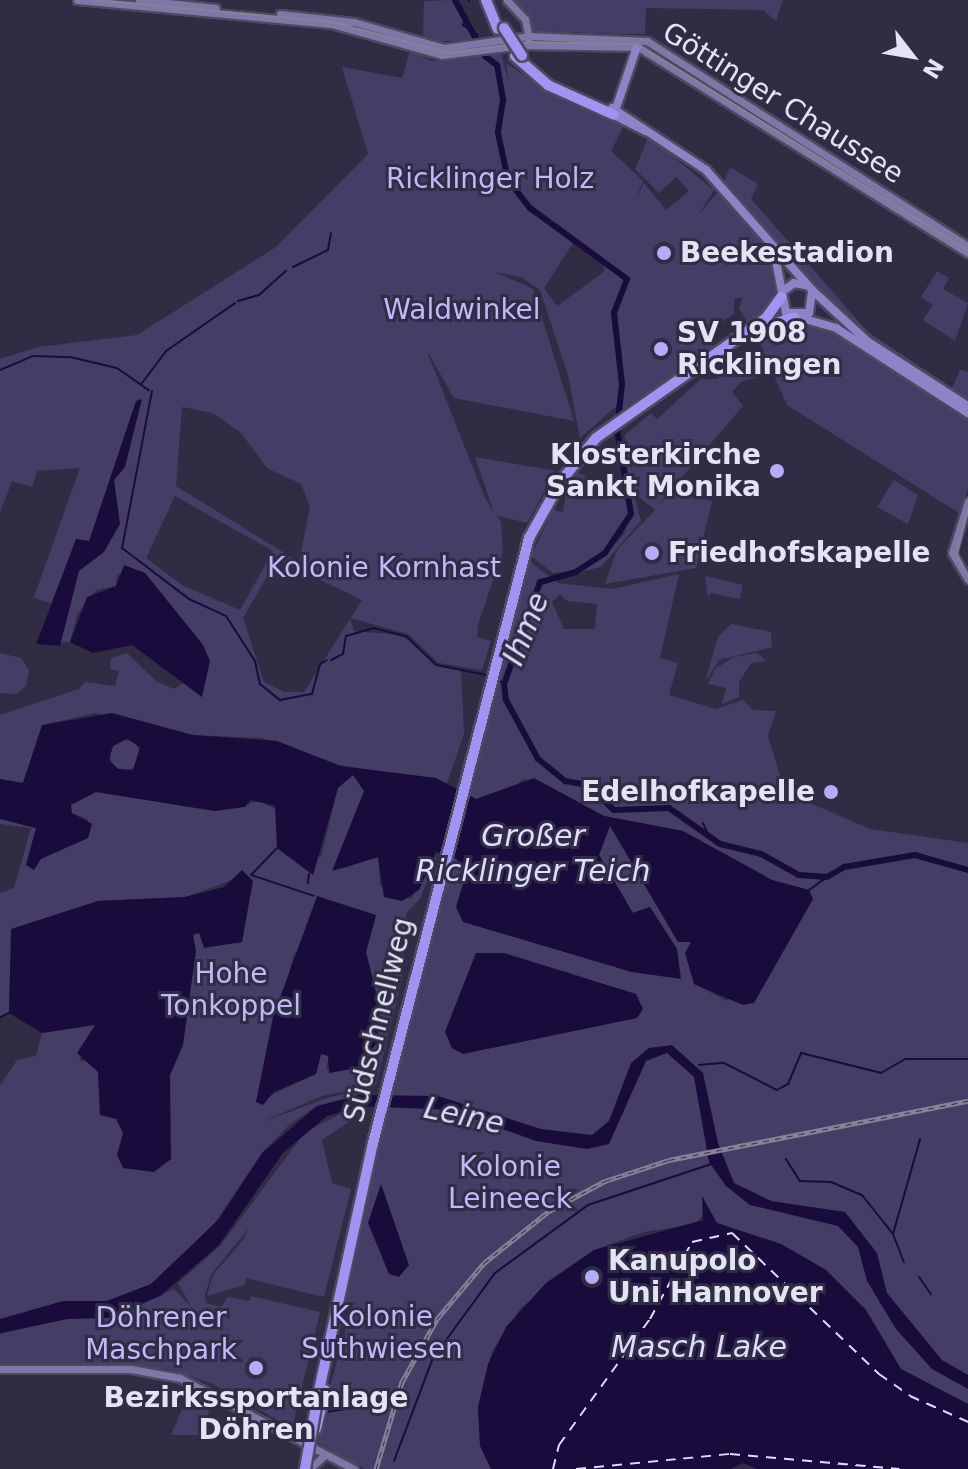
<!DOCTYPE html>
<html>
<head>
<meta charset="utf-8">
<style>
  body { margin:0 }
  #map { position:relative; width:968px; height:1469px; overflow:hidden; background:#2f2c44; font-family:"DejaVu Sans",sans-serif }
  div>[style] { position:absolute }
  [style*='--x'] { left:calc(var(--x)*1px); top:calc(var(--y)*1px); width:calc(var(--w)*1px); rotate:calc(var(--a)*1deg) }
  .green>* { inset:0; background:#443e67 }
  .round { border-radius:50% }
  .water>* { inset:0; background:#190c3d }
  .stream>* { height:2px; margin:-1px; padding:0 1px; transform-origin:1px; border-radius:1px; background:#190c3d }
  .river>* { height:6px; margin:-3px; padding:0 3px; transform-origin:3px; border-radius:3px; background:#190c3d }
  .ferry>* { height:2px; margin-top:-1px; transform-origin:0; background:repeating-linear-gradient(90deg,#dfdcff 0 10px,transparent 0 18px) }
  .roads { filter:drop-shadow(2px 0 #4c4a5e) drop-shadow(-2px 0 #4c4a5e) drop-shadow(0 2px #4c4a5e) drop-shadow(0 -2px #4c4a5e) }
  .secondary>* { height:7px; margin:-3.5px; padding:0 3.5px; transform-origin:3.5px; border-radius:3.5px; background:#7e78a8 }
  .primary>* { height:8px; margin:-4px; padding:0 4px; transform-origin:4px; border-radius:4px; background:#8c84c7 }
  .highway>* { height:10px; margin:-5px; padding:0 5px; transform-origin:5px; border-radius:5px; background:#a093f1 }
  .tram>* { height:2px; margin:-1px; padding:0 1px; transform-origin:1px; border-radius:1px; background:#858397 }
  .rail>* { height:5px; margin-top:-2.5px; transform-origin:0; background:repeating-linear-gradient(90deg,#2f2c44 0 6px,#858397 0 12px); box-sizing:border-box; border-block:2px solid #858397 }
  .bridges { filter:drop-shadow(2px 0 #4c4a5e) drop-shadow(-2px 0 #4c4a5e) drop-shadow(0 2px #4c4a5e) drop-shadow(0 -2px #4c4a5e) }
  .highway-bridge>* { height:10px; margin:-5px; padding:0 5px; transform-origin:5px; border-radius:5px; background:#a093f1 }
  .dots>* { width:22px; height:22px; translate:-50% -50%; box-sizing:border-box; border:4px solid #2f2c44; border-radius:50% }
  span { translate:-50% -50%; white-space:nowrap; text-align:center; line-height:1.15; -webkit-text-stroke:6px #2f2c44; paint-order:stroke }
  .street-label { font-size:28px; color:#e4e3f3 }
  .park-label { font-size:28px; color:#bfb8fb }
  .poi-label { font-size:28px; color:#e4e3f3; font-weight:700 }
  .left { translate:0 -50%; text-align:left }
  .right { translate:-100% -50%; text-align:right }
  .water-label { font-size:30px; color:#dfdcff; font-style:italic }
  .north { position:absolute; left:872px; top:16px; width:80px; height:80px; -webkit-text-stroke:6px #2f2c44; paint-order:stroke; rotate:121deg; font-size:22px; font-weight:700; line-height:32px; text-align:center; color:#e4e3f3 }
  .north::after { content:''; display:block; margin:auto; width:28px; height:36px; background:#e4e3f3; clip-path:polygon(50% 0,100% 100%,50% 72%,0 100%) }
</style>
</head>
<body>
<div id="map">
  <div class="green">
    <div style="clip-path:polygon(453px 0,480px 41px,423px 41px,424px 1px)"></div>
    <div style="clip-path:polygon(511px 0,783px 0,776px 21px,763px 10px,646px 8px,645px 34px,625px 34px,531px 31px)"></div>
    <div style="clip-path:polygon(evenodd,410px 51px,432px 61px,501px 53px,509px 83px,506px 63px,525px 76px,508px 60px,510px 56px,548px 90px,624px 125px,611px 151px,643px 181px,635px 201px,644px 183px,666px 210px,689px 191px,676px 177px,659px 193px,635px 169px,648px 138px,659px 145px,714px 190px,699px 214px,718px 192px,773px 253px,780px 286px,772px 304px,748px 324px,739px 308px,743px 297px,734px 299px,734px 314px,704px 334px,713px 347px,621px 411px,620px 403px,580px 438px,568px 375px,540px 290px,521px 277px,495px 272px,533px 289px,574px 421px,454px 398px,426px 349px,485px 498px,501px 522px,503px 552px,478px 624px,477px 637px,491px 641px,482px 670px,439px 663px,408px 634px,350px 618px,354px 631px,402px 635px,436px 665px,461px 669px,464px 734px,447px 783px,333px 764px,262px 738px,193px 735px,95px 713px,43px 725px,23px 783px,0 779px,0 715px,79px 689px,85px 682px,115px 686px,119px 671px,110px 669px,111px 658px,127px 653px,156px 681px,174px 689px,183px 683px,202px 697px,203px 645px,145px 573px,117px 574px,116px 586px,96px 590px,77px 615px,70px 642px,36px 644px,51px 604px,34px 597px,80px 468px,37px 471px,32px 487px,12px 481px,0 513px,0 359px,38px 347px,137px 335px,276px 247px,368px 154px,342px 67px,402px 78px,410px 51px,573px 243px,601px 258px,605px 271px,557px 306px,544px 288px,573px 243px,410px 51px,182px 407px,213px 413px,241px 433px,267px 468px,301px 484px,310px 507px,299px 562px,176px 486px,182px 407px,410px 51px,175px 496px,273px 551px,240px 610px,182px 585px,146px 558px,175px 496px,410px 51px,277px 559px,362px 600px,304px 692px,284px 692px,264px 682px,243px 618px,277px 559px)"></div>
    <div style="clip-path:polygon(730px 167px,758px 184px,751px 199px,868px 332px,952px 388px,960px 370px,968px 372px,968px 404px,875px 344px,835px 309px,724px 182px)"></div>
    <div style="clip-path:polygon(937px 271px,949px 278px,943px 289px,968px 303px,955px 341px,923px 320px,933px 305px,921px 297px)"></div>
    <div style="clip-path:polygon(804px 322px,828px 328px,968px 415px,968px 489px,959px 513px,787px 405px,756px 335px)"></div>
    <div style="clip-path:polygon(759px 348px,770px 374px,742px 381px,732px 392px,743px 406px,658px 505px,673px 492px,712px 501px,696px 568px,605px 584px,617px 550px,655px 510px,633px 492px,641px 521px,601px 567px,568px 575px,606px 553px,624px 534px,631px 514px,625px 435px,651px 413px,657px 419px,701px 379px,717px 379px)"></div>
    <div style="clip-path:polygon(475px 457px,556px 471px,527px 523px,495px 515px)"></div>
    <div style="clip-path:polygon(578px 473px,629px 494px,630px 514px,605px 552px,576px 572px,553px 573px,531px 556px,553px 510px,563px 512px,567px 488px)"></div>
    <div style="clip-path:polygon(894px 480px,918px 495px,908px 524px,877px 507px)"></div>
    <div style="clip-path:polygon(evenodd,529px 561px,558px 583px,612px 589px,679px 574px,660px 658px,678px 663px,669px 695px,716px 709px,743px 700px,753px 710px,776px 711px,768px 736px,782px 782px,810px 803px,870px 829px,968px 843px,968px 1404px,901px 1369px,866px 1310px,826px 1270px,781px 1244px,717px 1223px,708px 1208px,696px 1224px,644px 1232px,594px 1250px,521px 1308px,492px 1351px,478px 1407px,480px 1445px,491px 1469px,365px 1469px,315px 1441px,353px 1303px,341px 1301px,452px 856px,468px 868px,456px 907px,505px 934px,632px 972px,665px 973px,677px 949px,650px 907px,633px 913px,628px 907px,599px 855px,610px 825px,678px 942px,691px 942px,694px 984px,727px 1001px,809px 890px,772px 880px,683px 831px,604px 816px,537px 781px,523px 779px,515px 788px,476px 799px,468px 795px,529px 561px,560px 594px,567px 601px,597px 604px,595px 629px,564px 629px,552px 602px,560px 594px,529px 561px,476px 953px,564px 971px,641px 998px,445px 1032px,476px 953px)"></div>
    <div style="clip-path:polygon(705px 576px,743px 585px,740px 599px,710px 593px,708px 598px)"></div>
    <div style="clip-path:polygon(731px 624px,771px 632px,772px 647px,719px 660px,705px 682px,718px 637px)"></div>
    <div style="clip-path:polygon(0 653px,21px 658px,29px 670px,26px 686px,16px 694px,0 693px)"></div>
    <div style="clip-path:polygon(757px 653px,766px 661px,751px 663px,739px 682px,739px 697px,722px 704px,726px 688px,708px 684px,715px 669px,734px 657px)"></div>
    <div class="round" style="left:110px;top:740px;width:30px;height:30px"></div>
    <div style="clip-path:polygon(evenodd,353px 775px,364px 791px,342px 869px,378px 857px,380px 886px,411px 899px,438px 853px,420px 899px,406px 913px,402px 979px,376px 1085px,322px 1096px,259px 1123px,330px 1097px,359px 1091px,373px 1095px,317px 1106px,289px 1125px,262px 1153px,210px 1230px,151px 1284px,107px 1301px,0 1319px,0 1086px,17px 1060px,36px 1056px,42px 1033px,96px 1024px,79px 1060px,95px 1064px,98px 1072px,100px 1115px,116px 1118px,123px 1133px,123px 1168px,154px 1172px,167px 1128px,170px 1075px,183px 1045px,194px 932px,240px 944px,253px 881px,235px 879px,185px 897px,98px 901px,12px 929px,9px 1013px,0 1017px,0 893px,14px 888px,31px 828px,0 824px,0 819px,36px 828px,26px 865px,86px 839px,88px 819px,72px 813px,70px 805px,96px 792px,215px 811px,260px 801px,279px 811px,277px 848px,287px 856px,321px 857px,338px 788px,353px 775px,376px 916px,366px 952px,380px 1009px,377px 1043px,326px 1070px,329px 1056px,321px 1054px,316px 1074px,256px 1102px,294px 953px,376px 916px)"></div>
    <div style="clip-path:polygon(352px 1108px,369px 1108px,322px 1140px,332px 1183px,351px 1189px,324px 1297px,246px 1278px,244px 1285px,207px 1296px,213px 1275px,243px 1240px,249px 1228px,212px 1273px,205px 1294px,206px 1303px,221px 1307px,228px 1297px,249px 1301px,251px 1296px,320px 1312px,292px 1428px,213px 1384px,168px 1369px,0 1366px,0 1334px,67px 1319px,115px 1317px,174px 1289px,192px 1308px,178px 1283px,221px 1245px,305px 1132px)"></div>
    <div style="clip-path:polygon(191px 1388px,215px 1399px,198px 1435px,171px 1435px)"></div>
  </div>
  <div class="water">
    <div style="clip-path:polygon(142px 399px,125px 467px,114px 480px,120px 524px,104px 552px,79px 571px,60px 646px,36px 644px,76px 539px,89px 541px,136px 401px)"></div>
    <div style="clip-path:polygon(124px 565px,145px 573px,203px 645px,210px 661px,202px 697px,132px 645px,93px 653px,70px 642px,87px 597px,116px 586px)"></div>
    <div style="clip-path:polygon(evenodd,112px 713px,193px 735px,277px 741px,341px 766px,436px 778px,476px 799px,534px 778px,604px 816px,683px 831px,772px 880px,809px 890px,813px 899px,754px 1003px,743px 1005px,694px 984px,685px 953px,691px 942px,678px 942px,610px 826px,599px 855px,633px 913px,650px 907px,677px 949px,681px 979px,632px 972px,463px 922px,456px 907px,468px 868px,452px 856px,436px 852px,419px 890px,402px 901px,384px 897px,378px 857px,332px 871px,364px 791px,353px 775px,338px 788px,313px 875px,277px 848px,275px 806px,251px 800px,245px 807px,215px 811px,96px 792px,71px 805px,72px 813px,92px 824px,88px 838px,41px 859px,34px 870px,26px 865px,36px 828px,0 819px,0 779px,23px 783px,42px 725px,112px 713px,127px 739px,140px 747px,133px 770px,118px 769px,109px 760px,113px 746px,127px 739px)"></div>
    <div style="clip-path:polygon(242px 870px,253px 881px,242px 942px,204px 948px,199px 933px,193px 935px,196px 951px,183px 1045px,170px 1075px,171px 1159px,154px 1172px,123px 1168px,117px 1155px,123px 1133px,116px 1119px,100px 1115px,98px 1072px,77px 1053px,95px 1025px,42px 1033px,9px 1013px,11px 929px,98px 901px,185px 897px,224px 887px)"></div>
    <div style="clip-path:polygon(317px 896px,376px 915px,366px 952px,380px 1009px,377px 1043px,357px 1068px,329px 1073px,328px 1056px,321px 1054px,316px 1074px,274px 1092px,263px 1105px,256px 1102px,273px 1017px)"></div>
    <div style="clip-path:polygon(476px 953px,504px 953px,636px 994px,643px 1009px,637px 1018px,463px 1054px,452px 1048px,445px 1032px)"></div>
    <div style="clip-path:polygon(672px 1045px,703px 1073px,718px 1143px,734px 1183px,771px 1201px,845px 1212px,877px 1253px,887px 1293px,942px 1360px,968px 1375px,968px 1389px,932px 1369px,896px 1329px,867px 1281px,858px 1247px,838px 1226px,750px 1205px,726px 1186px,709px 1162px,694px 1077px,667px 1053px,646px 1061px,609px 1144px,587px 1149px,536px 1141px,449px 1110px,362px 1106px,327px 1116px,283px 1153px,219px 1245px,160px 1296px,108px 1318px,67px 1319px,0 1333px,0 1319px,63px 1301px,107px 1301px,151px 1284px,219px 1219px,262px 1153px,317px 1106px,359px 1095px,438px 1096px,541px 1129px,592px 1135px,609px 1121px,631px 1063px,649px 1048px)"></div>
    <div style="clip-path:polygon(381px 1184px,409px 1265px,399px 1277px,389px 1274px,368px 1223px)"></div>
    <div style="clip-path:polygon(702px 1196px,717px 1223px,781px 1244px,826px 1270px,866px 1310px,901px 1369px,968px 1404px,968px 1469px,757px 1469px,743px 1463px,731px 1469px,491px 1469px,480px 1446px,478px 1407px,488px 1364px,506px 1327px,546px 1283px,594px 1250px,703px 1220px)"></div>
  </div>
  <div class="stream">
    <div style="--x:469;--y:0;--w:1;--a:90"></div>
    <div style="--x:467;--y:16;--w:10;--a:114"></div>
    <div style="--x:463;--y:25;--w:18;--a:34"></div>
    <div style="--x:293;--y:267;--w:39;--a:-26"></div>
    <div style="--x:328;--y:250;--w:17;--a:-80"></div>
    <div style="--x:238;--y:301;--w:22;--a:-16"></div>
    <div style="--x:259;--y:295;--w:36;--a:-42"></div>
    <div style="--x:0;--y:370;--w:36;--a:-23"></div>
    <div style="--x:33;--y:356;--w:37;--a:2"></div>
    <div style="--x:70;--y:357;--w:48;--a:13.2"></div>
    <div style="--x:117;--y:368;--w:39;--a:35"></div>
    <div style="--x:142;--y:383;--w:40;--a:-53"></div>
    <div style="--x:166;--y:351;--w:84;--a:-34.8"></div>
    <div style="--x:152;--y:391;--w:160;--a:100.8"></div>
    <div style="--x:122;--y:548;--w:84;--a:37.3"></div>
    <div style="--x:189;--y:599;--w:41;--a:24.7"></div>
    <div style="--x:226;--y:616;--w:54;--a:57.2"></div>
    <div style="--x:255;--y:661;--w:24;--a:78"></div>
    <div style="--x:260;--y:684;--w:26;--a:39"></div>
    <div style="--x:280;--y:700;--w:33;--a:-11"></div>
    <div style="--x:312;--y:694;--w:31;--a:-75"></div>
    <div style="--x:320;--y:664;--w:8;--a:-30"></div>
    <div style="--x:331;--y:660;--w:13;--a:-27"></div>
    <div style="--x:343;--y:654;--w:18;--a:-81"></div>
    <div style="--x:346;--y:636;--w:29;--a:-16"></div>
    <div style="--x:374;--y:628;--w:34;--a:15"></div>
    <div style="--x:407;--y:637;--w:40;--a:44"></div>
    <div style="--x:436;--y:665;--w:52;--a:11.1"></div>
    <div style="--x:498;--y:680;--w:7;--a:34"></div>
    <div style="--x:703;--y:823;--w:12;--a:66"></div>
    <div style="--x:277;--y:848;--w:37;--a:134"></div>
    <div style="--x:251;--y:875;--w:66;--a:18.4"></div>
    <div style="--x:308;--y:883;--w:9;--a:-84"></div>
    <div style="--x:809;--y:890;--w:22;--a:-36"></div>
    <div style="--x:0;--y:1017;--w:10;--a:-24"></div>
    <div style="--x:699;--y:1065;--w:25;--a:-5"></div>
    <div style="--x:724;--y:1063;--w:59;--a:27"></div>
    <div style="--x:777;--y:1090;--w:13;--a:-29"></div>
    <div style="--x:788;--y:1084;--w:34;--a:-67"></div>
    <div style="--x:801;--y:1053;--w:82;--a:14"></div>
    <div style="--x:881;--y:1073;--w:28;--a:-30"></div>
    <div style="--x:905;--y:1059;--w:63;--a:0"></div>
    <div style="--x:786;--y:1159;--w:26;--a:58"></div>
    <div style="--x:800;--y:1181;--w:31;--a:2"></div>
    <div style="--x:831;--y:1182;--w:34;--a:23"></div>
    <div style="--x:862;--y:1195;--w:50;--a:51.5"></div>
    <div style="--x:893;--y:1234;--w:30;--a:69"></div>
    <div style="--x:893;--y:1234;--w:99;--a:-74.1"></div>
    <div style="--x:919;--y:1277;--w:21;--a:55"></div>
    <div style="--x:326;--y:1412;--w:59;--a:-8.8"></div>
    <div style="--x:394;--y:1461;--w:110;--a:-69.3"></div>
    <div style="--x:433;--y:1358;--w:105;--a:-53.9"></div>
    <div style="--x:495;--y:1273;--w:115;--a:-36.2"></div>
    <div style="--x:588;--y:1205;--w:130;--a:-18.4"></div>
  </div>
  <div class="river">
    <div style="--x:455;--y:0;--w:64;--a:61.8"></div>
    <div style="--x:485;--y:56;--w:15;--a:37"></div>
    <div style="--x:497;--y:65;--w:36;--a:80"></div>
    <div style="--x:503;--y:100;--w:33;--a:99"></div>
    <div style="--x:498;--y:133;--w:48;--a:78"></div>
    <div style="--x:508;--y:180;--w:36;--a:52"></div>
    <div style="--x:530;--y:208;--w:120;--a:36.2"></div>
    <div style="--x:627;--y:279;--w:36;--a:111"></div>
    <div style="--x:614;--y:313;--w:71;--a:83.6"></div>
    <div style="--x:622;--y:384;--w:46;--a:96.2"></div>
    <div style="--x:617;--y:430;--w:85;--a:80.5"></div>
    <div style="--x:631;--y:514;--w:47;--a:123.7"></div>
    <div style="--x:605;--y:553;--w:35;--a:147"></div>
    <div style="--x:576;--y:572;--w:37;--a:164"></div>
    <div style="--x:540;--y:582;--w:108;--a:109.4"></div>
    <div style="--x:504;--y:684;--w:16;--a:83"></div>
    <div style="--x:506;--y:700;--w:67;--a:61.5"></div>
    <div style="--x:538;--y:759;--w:35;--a:39"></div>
    <div style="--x:565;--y:781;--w:23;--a:10"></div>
    <div style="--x:588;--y:785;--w:36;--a:44"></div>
    <div style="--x:614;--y:810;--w:55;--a:-2.1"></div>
    <div style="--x:669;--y:808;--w:62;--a:35.2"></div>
    <div style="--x:720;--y:844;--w:42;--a:13.7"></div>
    <div style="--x:761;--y:854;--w:43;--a:28.9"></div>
    <div style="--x:799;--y:875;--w:28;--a:4"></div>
    <div style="--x:827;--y:877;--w:20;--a:-30"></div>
    <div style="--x:844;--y:867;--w:72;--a:-9.6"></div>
    <div style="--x:915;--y:855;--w:55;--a:15.8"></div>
  </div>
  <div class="ferry">
    <div style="--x:553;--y:1469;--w:25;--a:-76"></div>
    <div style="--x:559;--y:1445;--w:155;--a:-54.2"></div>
    <div style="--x:650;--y:1319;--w:88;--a:-61.4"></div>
    <div style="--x:692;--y:1242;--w:41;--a:-12.7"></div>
    <div style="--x:732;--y:1233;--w:204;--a:43.8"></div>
    <div style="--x:879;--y:1374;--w:38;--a:35"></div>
    <div style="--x:910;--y:1396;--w:64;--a:24.1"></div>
    <div style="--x:576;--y:1469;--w:155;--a:-5.6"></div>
    <div style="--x:730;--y:1454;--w:170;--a:5.1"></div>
  </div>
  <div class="roads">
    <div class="secondary">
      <div style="--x:77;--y:0;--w:255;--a:5.4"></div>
      <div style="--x:331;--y:24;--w:115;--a:15.6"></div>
      <div style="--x:442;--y:55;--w:81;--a:-7.1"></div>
      <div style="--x:522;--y:45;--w:116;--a:1"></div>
      <div style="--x:638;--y:47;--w:389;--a:32"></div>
      <div style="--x:139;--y:0;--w:77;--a:5.9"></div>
      <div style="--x:507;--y:0;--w:26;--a:47"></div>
      <div style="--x:525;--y:19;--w:20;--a:79"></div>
      <div style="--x:280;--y:14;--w:74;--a:6.2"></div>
      <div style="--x:354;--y:22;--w:94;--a:16.1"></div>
      <div style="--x:444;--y:48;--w:86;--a:-8"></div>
      <div style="--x:529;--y:36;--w:118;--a:2.4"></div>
      <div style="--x:647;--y:41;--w:381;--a:32.6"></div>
      <div style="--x:968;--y:501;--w:54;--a:107.1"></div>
      <div style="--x:952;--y:553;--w:31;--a:59"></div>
      <div style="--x:0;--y:1369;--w:131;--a:0"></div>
      <div style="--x:131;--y:1369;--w:50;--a:10.4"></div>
      <div style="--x:180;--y:1378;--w:196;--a:27.6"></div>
      <div style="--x:309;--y:1469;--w:21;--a:-41"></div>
    </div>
    <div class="primary">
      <div style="--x:612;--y:108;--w:113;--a:33.4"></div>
      <div style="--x:706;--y:170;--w:160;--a:48.5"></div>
      <div style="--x:812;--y:290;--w:75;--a:42.8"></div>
      <div style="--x:867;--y:341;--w:120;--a:32.8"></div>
      <div style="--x:614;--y:114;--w:71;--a:-71.1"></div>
      <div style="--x:614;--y:115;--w:35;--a:27"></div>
      <div style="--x:774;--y:251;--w:42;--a:79"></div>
      <div style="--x:805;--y:285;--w:11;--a:-170"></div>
      <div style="--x:794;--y:283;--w:15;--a:143"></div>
      <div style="--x:782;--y:292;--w:21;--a:79"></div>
      <div style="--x:786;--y:313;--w:23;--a:0"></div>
      <div style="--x:809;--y:313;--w:22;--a:-82"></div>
      <div style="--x:798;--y:317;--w:40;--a:16"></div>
      <div style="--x:836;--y:328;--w:157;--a:32.8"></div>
    </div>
    <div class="highway">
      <div style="--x:486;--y:0;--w:31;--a:68"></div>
      <div style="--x:515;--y:56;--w:44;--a:41.3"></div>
      <div style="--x:548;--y:85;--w:72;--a:24.4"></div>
      <div style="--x:758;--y:329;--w:38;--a:-18"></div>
      <div style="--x:318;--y:1395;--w:258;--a:-77.7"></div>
      <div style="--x:373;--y:1143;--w:625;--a:-75.54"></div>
      <div style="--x:529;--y:538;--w:65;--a:-60.7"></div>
      <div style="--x:561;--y:481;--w:55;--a:-50.9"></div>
      <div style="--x:596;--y:438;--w:208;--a:-35.2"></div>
      <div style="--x:766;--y:318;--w:26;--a:-54"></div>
      <div style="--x:316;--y:1429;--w:40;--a:-77"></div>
    </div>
  </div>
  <div class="tram">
    <div style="--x:95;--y:0;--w:238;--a:5.3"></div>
    <div style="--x:332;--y:22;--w:121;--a:14.8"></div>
    <div style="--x:449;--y:53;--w:81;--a:-7.8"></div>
    <div style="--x:529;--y:42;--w:108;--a:1.1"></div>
    <div style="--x:637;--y:44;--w:390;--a:32"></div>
    <div style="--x:968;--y:509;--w:46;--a:103.7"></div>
    <div style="--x:957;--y:554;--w:25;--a:64"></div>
  </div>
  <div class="rail">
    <div style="--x:376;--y:1469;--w:91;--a:-73.4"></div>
    <div style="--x:402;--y:1382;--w:72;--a:-60.9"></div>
    <div style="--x:437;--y:1319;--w:73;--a:-50"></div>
    <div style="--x:484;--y:1263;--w:83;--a:-38.7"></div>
    <div style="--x:549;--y:1211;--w:64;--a:-28.2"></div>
    <div style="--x:605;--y:1181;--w:67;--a:-18.2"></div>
    <div style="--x:669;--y:1160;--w:305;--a:-11.2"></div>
  </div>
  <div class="bridges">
    <div class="highway-bridge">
      <div style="--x:504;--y:28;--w:33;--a:57"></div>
      <div style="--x:305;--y:1469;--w:75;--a:-80"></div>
    </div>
  </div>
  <div class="dots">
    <div style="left:664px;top:253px;background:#b5acf8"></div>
    <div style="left:661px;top:349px;background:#b5acf8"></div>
    <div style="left:777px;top:471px;background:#b5acf8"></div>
    <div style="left:652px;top:553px;background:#b5acf8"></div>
    <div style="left:831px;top:792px;background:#b5acf8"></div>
    <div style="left:592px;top:1277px;background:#b5acf8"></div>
    <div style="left:256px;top:1368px;background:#b5acf8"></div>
  </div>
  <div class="street-label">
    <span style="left:783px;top:103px;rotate:32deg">Göttinger Chaussee</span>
    <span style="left:379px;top:1020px;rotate:-76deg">Südschnellweg</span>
  </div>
  <div class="park-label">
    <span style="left:490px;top:179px">Ricklinger Holz</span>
    <span style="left:462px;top:310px">Waldwinkel</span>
    <span style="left:384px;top:568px">Kolonie Kornhast</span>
    <span style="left:231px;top:990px">Hohe<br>Tonkoppel</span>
    <span style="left:510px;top:1183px">Kolonie<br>Leineeck</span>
    <span style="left:382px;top:1333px">Kolonie<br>Suthwiesen</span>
    <span style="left:161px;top:1334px">Döhrener<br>Maschpark</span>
  </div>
  <div class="poi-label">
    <span class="left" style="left:680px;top:253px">Beekestadion</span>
    <span class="left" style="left:677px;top:349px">SV 1908<br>Ricklingen</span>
    <span class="right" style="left:761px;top:471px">Klosterkirche<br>Sankt Monika</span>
    <span class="left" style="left:668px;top:553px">Friedhofskapelle</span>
    <span class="right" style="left:815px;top:792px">Edelhofkapelle</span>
    <span class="left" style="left:608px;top:1277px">Kanupolo<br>Uni Hannover</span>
    <span style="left:256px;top:1414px">Bezirkssportanlage<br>Döhren</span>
  </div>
  <div class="water-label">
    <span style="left:526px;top:629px;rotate:-68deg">Ihme</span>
    <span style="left:533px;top:853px">Großer<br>Ricklinger Teich</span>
    <span style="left:464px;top:1116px;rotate:12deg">Leine</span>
    <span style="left:699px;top:1347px">Masch Lake</span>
  </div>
  <div class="north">N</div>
</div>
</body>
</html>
